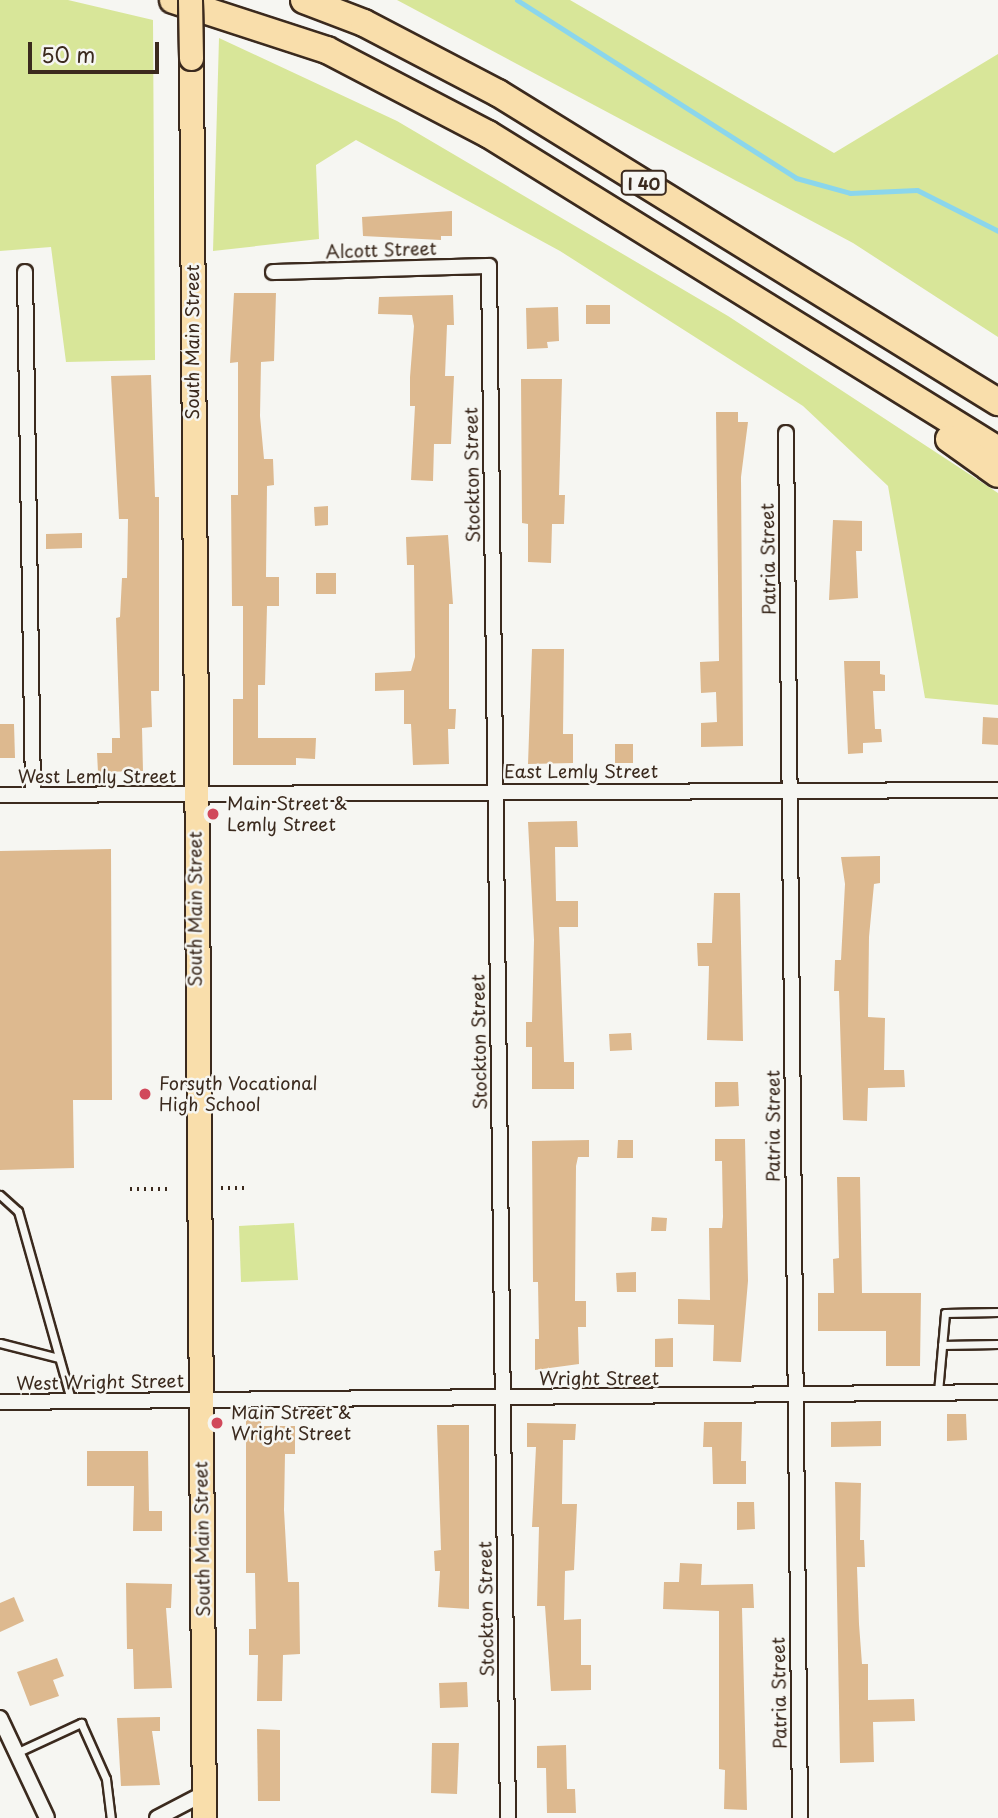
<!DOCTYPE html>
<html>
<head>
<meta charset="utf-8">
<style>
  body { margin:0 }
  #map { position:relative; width:998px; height:1818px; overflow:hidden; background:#f6f6f2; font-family:"Playpen Sans",sans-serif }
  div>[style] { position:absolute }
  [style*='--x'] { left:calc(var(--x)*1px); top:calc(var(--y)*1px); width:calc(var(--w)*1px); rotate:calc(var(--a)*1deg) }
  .green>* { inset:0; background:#d8e699 }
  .stream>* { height:5px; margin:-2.5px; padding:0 2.5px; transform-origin:2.5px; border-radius:2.5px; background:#8bd6ec }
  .building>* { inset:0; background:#ddb98f }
  .path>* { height:3.5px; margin-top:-1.75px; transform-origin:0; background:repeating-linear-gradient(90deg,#3b2a1e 0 2px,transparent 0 7px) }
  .roads { filter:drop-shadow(2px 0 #3b2a1e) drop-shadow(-2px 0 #3b2a1e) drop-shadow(0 2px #3b2a1e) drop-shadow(0 -2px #3b2a1e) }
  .lane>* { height:7px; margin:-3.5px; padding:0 3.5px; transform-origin:3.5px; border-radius:3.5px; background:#f6f6f2 }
  .street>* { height:14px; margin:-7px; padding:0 7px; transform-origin:7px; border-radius:7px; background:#f6f6f2 }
  .primary>* { height:23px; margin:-11.5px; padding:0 11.5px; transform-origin:11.5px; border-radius:11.5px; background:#f9deab }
  .highway>* { height:26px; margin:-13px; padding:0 13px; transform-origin:13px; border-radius:13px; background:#f9deab }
  .bridges { filter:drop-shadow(2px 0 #3b2a1e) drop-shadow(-2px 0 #3b2a1e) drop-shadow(0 2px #3b2a1e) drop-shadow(0 -2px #3b2a1e) }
  .primary-bridge>* { height:23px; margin:-11.5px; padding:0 11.5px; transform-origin:11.5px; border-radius:11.5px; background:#f9deab }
  .dots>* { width:19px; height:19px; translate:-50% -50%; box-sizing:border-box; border:4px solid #f6f6f2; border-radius:50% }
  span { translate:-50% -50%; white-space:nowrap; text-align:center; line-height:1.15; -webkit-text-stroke:5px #f6f6f2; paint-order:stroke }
  .shield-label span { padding:2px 5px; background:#f6f6f2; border:2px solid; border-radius:5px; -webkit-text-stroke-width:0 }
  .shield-label { font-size:16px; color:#3b2a1e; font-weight:700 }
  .street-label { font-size:18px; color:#3b2a1e }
  .poi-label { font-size:18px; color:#3b2a1e }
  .left { translate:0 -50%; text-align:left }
  .scale { position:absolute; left:28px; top:42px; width:131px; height:32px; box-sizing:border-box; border:4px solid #3b2a1e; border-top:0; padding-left:9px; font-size:21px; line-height:24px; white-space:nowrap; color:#3b2a1e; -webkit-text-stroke:5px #f6f6f2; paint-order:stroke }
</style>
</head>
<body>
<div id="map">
  <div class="green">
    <div style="clip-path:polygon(0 0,68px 0,153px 20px,155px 360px,66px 362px,51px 247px,0 251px)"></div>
    <div style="clip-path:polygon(397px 0,570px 0,834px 153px,998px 54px,998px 337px,853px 243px)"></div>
    <div style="clip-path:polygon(219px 38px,397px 121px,728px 316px,998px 493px,998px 705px,925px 698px,888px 486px,803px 406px,560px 251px,356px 140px,316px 165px,319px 239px,213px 251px)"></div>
    <div style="clip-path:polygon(294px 1223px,298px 1280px,241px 1282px,239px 1226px)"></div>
  </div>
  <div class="stream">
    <div style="--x:517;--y:0;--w:331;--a:32.5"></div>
    <div style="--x:796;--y:178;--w:56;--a:15.5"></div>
    <div style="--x:850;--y:193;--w:67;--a:-2.6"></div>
    <div style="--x:917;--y:190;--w:91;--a:26.8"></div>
  </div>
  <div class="building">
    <div style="clip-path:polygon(452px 211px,452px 236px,441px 236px,441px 240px,363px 236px,362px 217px)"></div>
    <div style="clip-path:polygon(234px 293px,276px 293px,274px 361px,261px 362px,260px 416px,264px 459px,273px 459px,274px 485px,267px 486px,266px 577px,279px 577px,279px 606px,267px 606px,265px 685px,258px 685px,258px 738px,316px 738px,315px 759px,296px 758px,296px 765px,233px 765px,233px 699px,243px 699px,243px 606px,232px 606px,231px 495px,238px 495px,238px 362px,230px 363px)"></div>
    <div style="clip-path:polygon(453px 295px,454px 325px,447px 325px,445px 376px,454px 376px,451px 444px,434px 444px,433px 481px,411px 480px,415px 406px,410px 406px,410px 377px,414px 326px,412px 315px,378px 314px,379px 297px)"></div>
    <div style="clip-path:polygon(586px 305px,610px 305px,610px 324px,586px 324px)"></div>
    <div style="clip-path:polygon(558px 307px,559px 341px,547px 342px,548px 348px,527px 349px,526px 308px)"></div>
    <div style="clip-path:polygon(151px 375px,155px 497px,159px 497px,159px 691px,151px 691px,152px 727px,142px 728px,143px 771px,98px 772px,97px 753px,112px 753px,112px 738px,120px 738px,116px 618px,120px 617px,122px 578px,127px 578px,128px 519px,119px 519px,111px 376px)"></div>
    <div style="clip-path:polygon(521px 379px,562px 379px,559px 495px,565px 495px,564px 524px,552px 524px,551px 563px,528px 562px,528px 524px,522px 523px)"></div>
    <div style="clip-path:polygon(716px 412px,738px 412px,738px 422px,748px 422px,741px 477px,743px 746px,701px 747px,701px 723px,717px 722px,716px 692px,701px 693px,700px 662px,719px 661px)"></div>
    <div style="clip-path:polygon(328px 506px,328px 525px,315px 526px,314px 507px)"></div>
    <div style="clip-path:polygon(833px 520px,862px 521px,862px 551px,856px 551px,858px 598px,829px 600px)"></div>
    <div style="clip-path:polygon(82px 533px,82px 548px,46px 549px,46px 534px)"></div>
    <div style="clip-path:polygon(448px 535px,453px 604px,449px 604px,449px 709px,456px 709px,455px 729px,448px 729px,449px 764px,413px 765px,411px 724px,404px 724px,404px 690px,375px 691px,375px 673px,411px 671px,415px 657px,414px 565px,407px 565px,406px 537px)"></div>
    <div style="clip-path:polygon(316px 573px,336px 573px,336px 594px,316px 594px)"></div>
    <div style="clip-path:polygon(532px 649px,564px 649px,563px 734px,573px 734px,573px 763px,528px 764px)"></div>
    <div style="clip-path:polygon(844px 661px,880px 661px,880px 674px,885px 675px,885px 691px,873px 691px,875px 729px,881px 729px,882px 742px,863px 743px,863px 753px,848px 754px)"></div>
    <div style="clip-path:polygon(983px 717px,998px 718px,998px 745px,982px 744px)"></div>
    <div style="clip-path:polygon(0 724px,14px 724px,15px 758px,0 758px)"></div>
    <div style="clip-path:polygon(615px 744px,633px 744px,633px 763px,615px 763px)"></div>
    <div style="clip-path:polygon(577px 821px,578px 847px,555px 847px,556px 901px,578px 901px,578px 927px,559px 927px,564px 1062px,574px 1062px,574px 1089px,532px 1089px,532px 1047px,526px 1047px,526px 1022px,532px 1022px,534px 940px,528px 822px)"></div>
    <div style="clip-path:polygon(111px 849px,112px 1100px,73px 1100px,74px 1168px,0 1170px,0 851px)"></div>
    <div style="clip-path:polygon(880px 856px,880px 883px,874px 884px,869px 937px,868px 1017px,885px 1018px,884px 1070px,904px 1070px,905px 1087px,868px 1088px,867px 1121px,843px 1120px,839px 991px,834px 991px,835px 960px,841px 960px,845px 884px,841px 857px)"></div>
    <div style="clip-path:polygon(714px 893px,740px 893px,743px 1041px,707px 1040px,709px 966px,698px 966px,697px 943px,712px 943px)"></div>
    <div style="clip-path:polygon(631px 1033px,632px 1050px,610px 1051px,609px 1034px)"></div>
    <div style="clip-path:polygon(715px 1082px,738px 1082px,739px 1106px,715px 1107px)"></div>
    <div style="clip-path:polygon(715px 1139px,745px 1139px,748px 1281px,741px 1362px,713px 1361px,714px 1325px,678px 1324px,678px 1299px,710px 1300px,709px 1228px,722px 1228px,723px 1217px,722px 1161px,715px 1161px)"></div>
    <div style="clip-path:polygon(589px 1140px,589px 1157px,578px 1157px,576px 1166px,575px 1301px,586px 1301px,586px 1327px,578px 1327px,579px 1364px,535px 1370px,535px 1339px,539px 1339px,538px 1282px,533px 1282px,532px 1141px)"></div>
    <div style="clip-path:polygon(618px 1140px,633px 1140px,633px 1158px,617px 1158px)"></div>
    <div style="clip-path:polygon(837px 1177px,860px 1177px,862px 1293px,921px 1293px,920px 1366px,886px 1366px,886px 1331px,818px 1331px,818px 1293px,834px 1293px,833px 1259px,839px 1258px)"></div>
    <div style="clip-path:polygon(652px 1217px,667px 1218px,666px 1231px,651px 1231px)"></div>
    <div style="clip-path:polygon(636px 1272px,636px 1292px,617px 1292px,616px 1273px)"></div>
    <div style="clip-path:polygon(673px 1338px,673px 1367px,655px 1367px,655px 1339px)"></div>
    <div style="clip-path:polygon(947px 1414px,966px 1414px,967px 1440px,947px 1441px)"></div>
    <div style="clip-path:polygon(246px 1420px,261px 1420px,261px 1426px,295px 1426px,295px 1454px,285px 1454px,284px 1510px,288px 1582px,299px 1582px,300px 1654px,283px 1655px,282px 1701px,257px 1701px,258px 1655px,249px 1655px,249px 1629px,256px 1629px,255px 1573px,246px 1573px)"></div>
    <div style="clip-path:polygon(881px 1421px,881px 1446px,831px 1447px,831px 1422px)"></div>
    <div style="clip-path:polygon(704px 1422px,742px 1422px,741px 1461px,746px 1461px,746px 1484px,713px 1484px,712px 1447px,703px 1447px)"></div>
    <div style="clip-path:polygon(527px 1423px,576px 1424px,575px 1440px,563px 1440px,562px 1504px,577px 1504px,574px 1570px,565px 1571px,564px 1620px,581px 1619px,581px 1665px,591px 1665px,591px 1690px,551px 1691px,545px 1606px,537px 1606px,539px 1527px,532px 1527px,536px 1447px,527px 1447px)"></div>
    <div style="clip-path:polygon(437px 1425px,469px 1425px,469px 1609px,438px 1607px,440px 1571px,435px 1571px,434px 1551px,441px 1550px)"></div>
    <div style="clip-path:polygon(87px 1451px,148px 1451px,149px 1511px,162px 1511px,162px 1531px,133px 1531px,134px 1486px,87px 1486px)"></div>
    <div style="clip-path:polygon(835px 1482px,861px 1483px,860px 1540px,864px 1540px,865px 1567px,857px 1567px,859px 1624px,862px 1664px,868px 1664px,868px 1700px,914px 1699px,915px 1721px,873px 1722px,874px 1762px,840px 1763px)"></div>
    <div style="clip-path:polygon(737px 1502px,754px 1502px,755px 1529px,737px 1530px)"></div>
    <div style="clip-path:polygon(680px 1563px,702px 1564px,701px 1585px,753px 1584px,754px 1608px,742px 1608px,747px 1810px,724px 1809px,725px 1770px,719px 1769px,719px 1611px,663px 1609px,664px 1582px,679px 1582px)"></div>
    <div style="clip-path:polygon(126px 1583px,172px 1584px,171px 1608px,166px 1608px,172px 1688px,134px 1689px,133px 1649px,127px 1649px)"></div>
    <div style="clip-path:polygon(14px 1597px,24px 1621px,0 1632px,0 1603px)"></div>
    <div style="clip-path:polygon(57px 1658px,64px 1676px,53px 1680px,59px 1696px,30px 1706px,17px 1672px)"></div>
    <div style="clip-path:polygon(467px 1682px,468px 1707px,440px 1708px,439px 1683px)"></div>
    <div style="clip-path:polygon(160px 1717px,160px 1731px,152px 1731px,160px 1785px,121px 1786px,117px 1718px)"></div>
    <div style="clip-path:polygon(257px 1729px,280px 1730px,280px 1801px,258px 1801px)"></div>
    <div style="clip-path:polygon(432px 1743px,459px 1743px,457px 1794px,431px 1793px)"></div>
    <div style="clip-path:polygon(566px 1745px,567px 1789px,575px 1789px,576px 1813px,547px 1813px,546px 1768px,537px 1768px,537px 1746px)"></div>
  </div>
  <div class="path">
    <div style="--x:221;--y:1188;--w:23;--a:0"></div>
    <div style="--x:130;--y:1189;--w:41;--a:0"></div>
  </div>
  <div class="roads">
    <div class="lane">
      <div style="--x:0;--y:1195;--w:24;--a:42"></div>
      <div style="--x:18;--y:1211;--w:196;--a:74.3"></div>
      <div style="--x:0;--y:1343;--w:61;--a:14.3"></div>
      <div style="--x:942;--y:1345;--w:56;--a:-1"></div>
      <div style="--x:938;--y:1392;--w:79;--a:-84.9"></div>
      <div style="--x:945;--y:1313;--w:53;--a:-1.1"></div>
      <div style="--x:16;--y:1753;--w:72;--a:-24.8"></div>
      <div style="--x:81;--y:1723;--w:61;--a:65.9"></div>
      <div style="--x:106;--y:1779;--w:39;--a:83"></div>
    </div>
    <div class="street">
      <div style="--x:25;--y:272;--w:523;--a:89.12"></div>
      <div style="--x:273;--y:272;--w:216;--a:-1.6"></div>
      <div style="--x:489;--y:266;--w:1552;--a:89.3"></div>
      <div style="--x:786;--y:433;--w:1385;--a:89.42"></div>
      <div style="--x:0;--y:795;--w:998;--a:-0.29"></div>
      <div style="--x:0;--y:1402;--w:998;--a:-0.57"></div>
      <div style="--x:0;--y:1718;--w:110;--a:64.8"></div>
      <div style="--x:157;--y:1818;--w:54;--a:-27.5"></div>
    </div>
    <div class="primary">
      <div style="--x:191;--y:58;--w:1760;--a:89.58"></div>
    </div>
    <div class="highway">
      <div style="--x:173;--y:0;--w:162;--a:18"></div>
      <div style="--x:327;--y:50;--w:182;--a:27.6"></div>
      <div style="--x:488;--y:134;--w:600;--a:31.78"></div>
      <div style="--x:304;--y:0;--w:64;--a:21"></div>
      <div style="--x:364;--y:23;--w:151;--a:27.6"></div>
      <div style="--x:498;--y:93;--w:588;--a:31.72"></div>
      <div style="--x:949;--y:439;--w:60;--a:35.5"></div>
    </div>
  </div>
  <div class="bridges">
    <div class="primary-bridge">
      <div style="--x:190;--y:0;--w:58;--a:89"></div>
    </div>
  </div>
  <div class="dots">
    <div style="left:213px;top:814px;background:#d1495b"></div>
    <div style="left:145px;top:1094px;background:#d1495b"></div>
    <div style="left:217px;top:1423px;background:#d1495b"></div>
  </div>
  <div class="shield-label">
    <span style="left:644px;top:183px">I 40</span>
  </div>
  <div class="street-label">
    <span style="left:381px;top:250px;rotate:-2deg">Alcott Street</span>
    <span style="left:192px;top:342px;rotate:-90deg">South Main Street</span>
    <span style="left:472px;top:475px;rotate:-91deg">Stockton Street</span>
    <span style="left:768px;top:559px;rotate:-91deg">Patria Street</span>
    <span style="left:581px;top:771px">East Lemly Street</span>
    <span style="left:97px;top:776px">West Lemly Street</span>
    <span style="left:195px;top:909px;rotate:-90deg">South Main Street</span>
    <span style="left:479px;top:1042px;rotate:-91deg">Stockton Street</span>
    <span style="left:773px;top:1126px;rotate:-90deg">Patria Street</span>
    <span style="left:599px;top:1378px">Wright Street</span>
    <span style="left:100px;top:1382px;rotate:-1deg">West Wright Street</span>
    <span style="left:202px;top:1539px;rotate:-91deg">South Main Street</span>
    <span style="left:486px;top:1609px;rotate:-91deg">Stockton Street</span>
    <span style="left:779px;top:1693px;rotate:-91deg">Patria Street</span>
  </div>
  <div class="poi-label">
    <span class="left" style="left:227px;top:814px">Main Street &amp;<br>Lemly Street</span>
    <span class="left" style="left:159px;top:1094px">Forsyth Vocational<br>High School</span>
    <span class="left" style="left:231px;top:1423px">Main Street &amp;<br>Wright Street</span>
  </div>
  <div class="scale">50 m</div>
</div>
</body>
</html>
